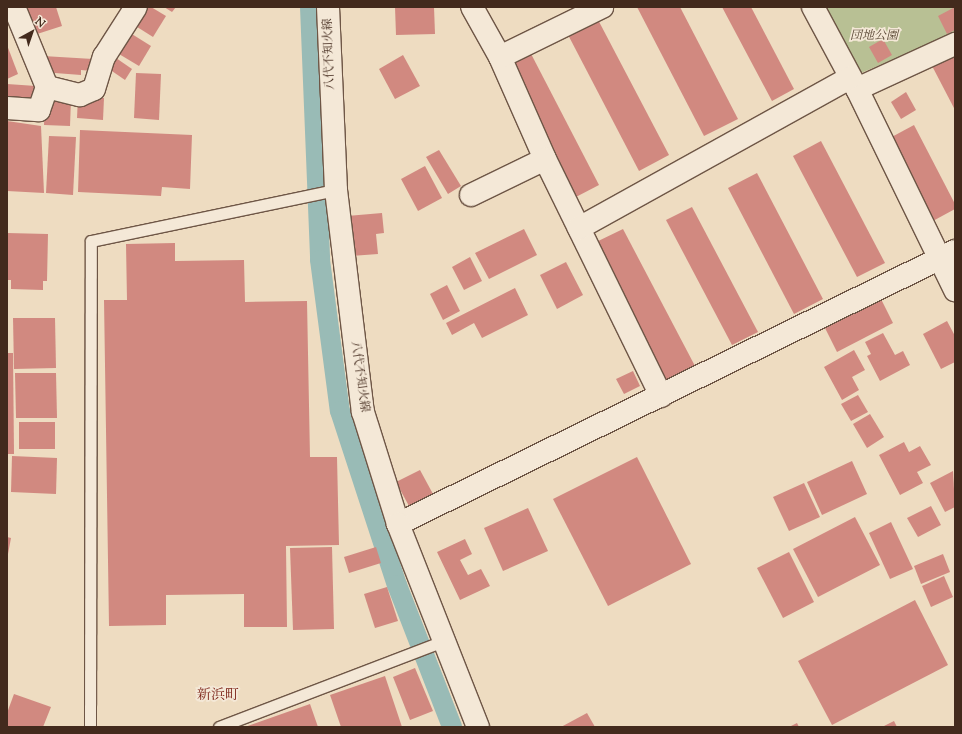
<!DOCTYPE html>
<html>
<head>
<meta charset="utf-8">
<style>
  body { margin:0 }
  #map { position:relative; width:962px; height:734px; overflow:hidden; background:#eedcc1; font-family:"Sorts Mill Goudy","Noto Serif JP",serif }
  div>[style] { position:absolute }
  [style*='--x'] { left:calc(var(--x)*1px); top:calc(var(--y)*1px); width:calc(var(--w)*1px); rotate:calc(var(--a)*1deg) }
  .green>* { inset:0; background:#b8c094 }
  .canal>* { height:20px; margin:-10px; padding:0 10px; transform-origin:10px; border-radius:10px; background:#99bbb6 }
  .building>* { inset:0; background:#d18980 }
  .roads { filter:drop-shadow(1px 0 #6e5646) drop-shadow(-1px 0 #6e5646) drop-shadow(0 1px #6e5646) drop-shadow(0 -1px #6e5646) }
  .lane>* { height:11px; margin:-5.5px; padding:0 5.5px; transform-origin:5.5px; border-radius:5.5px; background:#f4e8d7 }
  .street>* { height:22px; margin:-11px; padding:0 11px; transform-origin:11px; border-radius:11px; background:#f4e8d7 }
  .secondary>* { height:22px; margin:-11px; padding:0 11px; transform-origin:11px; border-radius:11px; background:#f4e8d7 }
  span { translate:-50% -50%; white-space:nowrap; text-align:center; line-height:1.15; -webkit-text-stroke:3.5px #f4e8d7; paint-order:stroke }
  .park-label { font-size:12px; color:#5a4835; font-style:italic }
  .street-label { font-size:12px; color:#432a1d }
  .quarter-label { font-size:14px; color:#7a1f14 }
  .frame { position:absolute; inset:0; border:8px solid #432a1d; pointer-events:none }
  .north { position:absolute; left:12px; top:12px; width:40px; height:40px; -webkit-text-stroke:3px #f4e8d7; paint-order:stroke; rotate:40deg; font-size:11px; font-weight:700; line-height:16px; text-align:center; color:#432a1d }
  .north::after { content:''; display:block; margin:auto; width:14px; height:18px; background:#432a1d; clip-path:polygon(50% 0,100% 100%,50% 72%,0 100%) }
</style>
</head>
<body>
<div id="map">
  <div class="green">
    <div style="clip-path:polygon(823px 7px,955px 7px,955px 33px,861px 73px)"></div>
  </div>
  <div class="canal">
    <div style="--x:310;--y:7;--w:253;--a:87.7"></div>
    <div style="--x:320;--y:260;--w:152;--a:82.5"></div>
    <div style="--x:340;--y:411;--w:183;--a:71.9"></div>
    <div style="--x:397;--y:585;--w:152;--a:68.8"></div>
  </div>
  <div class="building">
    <div style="clip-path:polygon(25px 7px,56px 7px,62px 26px,34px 35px)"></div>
    <div style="clip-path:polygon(145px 7px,151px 7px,166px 16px,153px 37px,134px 25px)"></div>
    <div style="clip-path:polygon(164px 7px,176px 7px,172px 12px)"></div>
    <div style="clip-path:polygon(395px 7px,434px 7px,435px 34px,396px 35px)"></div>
    <div style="clip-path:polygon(637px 7px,680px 7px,738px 119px,704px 136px)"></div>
    <div style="clip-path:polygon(722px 7px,751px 7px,794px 89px,772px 101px)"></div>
    <div style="clip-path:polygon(955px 7px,955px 30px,947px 34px,938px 16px)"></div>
    <div style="clip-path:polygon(595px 14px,669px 155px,639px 171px,565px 29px)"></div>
    <div style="clip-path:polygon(127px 31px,151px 46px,139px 66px,114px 51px)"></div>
    <div style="clip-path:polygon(883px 39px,892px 55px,878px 63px,869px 47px)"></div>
    <div style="clip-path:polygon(7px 45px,18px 74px,7px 79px)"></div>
    <div style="clip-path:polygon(528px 48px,599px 185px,574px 198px,503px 61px)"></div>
    <div style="clip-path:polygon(955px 49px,955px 110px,930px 62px)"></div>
    <div style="clip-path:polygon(403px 55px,420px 86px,395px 99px,379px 69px)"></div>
    <div style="clip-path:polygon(43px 56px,93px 59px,92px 71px,81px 70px,81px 75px,42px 72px)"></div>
    <div style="clip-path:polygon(116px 58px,132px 69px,125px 80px,109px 69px)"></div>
    <div style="clip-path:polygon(136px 73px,161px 74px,159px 120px,134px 118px)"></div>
    <div style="clip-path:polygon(7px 84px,36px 86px,36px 104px,7px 103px)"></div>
    <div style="clip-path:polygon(906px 92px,916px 110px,901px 119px,891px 102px)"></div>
    <div style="clip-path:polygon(78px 97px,104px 98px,103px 120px,77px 118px)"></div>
    <div style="clip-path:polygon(45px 98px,71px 99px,70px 126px,44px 125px)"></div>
    <div style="clip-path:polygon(7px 121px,41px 126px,44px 193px,7px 191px)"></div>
    <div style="clip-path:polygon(914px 125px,955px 204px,955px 209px,931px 222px,888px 139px)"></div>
    <div style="clip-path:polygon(80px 130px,192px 135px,190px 189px,162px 187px,161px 196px,78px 192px)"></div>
    <div style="clip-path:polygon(49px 136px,76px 137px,73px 195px,46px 193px)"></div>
    <div style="clip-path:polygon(821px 141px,885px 263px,857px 277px,793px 156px)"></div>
    <div style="clip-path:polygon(439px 150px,461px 186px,448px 194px,426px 157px)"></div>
    <div style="clip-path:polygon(425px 166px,442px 198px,418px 211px,401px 179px)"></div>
    <div style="clip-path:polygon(757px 173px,823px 299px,794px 314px,728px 188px)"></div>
    <div style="clip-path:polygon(692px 207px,758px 332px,732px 345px,666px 220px)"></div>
    <div style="clip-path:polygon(382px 213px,384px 233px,376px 234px,378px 254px,351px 256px,347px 216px)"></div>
    <div style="clip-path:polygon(524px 229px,537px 255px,489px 279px,475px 253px)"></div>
    <div style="clip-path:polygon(623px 229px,695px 366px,662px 383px,590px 245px)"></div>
    <div style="clip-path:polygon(7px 233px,48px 234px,47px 281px,43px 281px,43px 290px,11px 289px,11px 280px,7px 280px)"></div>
    <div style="clip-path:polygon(175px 243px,175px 261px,244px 260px,245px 302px,307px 301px,310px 457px,337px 457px,339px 545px,286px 546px,287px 627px,244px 627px,244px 594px,166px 595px,166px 625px,109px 626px,104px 300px,127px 300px,126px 244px)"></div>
    <div style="clip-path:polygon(470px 257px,482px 281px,464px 290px,452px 267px)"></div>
    <div style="clip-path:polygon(566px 262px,583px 295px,557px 309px,540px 275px)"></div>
    <div style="clip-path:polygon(447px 285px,460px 311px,443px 320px,430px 294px)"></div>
    <div style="clip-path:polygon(515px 288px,528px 315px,482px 338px,474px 323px,452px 335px,446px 323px)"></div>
    <div style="clip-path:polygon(880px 297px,893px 323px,837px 352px,824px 326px)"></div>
    <div style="clip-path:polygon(13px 318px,55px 318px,56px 368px,14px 369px)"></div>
    <div style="clip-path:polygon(947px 321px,955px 336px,955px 362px,941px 369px,923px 334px)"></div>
    <div style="clip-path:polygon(883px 333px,895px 355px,903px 351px,910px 365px,880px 381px,867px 356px,871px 354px,865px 342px)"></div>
    <div style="clip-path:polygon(854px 350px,865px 370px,852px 377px,859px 390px,842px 400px,824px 367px)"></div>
    <div style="clip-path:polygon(7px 353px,13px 353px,14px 454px,7px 454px)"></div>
    <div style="clip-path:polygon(633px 371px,640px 386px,624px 394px,616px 379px)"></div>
    <div style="clip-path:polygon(15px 373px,56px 373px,57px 418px,16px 418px)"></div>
    <div style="clip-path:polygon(858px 395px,868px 412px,851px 421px,841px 404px)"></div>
    <div style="clip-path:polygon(870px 414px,884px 437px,867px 448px,853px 424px)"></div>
    <div style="clip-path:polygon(19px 422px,55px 422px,55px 449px,19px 449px)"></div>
    <div style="clip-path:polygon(904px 442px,909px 452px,920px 446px,931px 465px,917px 472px,923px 483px,900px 495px,879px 455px)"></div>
    <div style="clip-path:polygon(12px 456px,57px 458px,56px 494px,11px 492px)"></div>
    <div style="clip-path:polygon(637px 457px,691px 564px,608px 606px,553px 499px)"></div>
    <div style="clip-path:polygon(852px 461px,867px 494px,822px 515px,807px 482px)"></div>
    <div style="clip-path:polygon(420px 470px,433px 494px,409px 506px,396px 482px)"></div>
    <div style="clip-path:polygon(953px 471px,955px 507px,945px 512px,930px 483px)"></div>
    <div style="clip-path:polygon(804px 483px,820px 517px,789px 531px,773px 497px)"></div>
    <div style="clip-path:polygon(931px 506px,941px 525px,918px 537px,907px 518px)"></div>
    <div style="clip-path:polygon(528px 508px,548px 551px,503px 571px,484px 528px)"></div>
    <div style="clip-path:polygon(855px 517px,880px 565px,818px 597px,793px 549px)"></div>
    <div style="clip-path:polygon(891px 522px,913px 569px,890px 579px,869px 533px)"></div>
    <div style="clip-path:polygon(7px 537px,11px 538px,8px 554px,7px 554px)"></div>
    <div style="clip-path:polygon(465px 539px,472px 554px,460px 560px,468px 575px,481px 569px,490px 586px,460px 600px,437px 552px)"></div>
    <div style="clip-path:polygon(332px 547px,334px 629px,293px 630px,290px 548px)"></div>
    <div style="clip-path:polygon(376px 547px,381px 563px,349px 573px,344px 557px)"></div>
    <div style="clip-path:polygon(789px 552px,814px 602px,783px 618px,757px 568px)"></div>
    <div style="clip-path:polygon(943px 554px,950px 572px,921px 584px,914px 566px)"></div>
    <div style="clip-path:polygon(944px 576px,953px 597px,931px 607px,922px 586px)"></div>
    <div style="clip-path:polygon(387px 587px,398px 621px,375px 628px,364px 594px)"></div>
    <div style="clip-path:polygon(915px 600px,948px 665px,832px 725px,798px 661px)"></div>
    <div style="clip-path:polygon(415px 668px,433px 711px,410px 720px,393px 677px)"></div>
    <div style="clip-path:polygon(385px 676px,402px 727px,341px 727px,330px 695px)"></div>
    <div style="clip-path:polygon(14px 694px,51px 707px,43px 727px,7px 727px,7px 713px)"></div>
    <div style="clip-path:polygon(310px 704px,318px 727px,245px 727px)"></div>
    <div style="clip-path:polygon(587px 713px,595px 727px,561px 727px)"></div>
    <div style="clip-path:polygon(894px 721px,897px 727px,882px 727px)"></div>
    <div style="clip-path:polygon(797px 723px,799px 727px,789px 727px)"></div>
  </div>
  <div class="roads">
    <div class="lane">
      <div style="--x:90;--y:727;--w:486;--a:-89.9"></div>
      <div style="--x:91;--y:241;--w:250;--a:-11.8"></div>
      <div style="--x:219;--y:727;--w:240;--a:-21"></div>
    </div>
    <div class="street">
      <div style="--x:472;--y:7;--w:57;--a:60.8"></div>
      <div style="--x:500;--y:57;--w:111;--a:66.2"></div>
      <div style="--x:545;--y:159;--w:264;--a:63.9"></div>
      <div style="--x:813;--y:7;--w:93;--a:61.8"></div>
      <div style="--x:857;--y:89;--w:224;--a:64"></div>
      <div style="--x:500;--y:57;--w:114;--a:-26.1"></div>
      <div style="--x:47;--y:87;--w:34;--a:14"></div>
      <div style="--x:80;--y:95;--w:15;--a:-23"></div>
      <div style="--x:94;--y:89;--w:34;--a:-73"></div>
      <div style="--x:104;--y:57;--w:59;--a:-57.4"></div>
      <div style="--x:857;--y:89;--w:108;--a:-24.7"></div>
      <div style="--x:7;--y:108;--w:32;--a:4"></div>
      <div style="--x:39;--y:110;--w:24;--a:-71"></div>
      <div style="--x:47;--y:87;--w:87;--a:-112.4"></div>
      <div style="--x:471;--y:195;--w:82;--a:-25.9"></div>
      <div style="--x:579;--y:228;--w:310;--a:-29"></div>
      <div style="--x:398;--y:524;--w:620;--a:-26.11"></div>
    </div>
    <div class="secondary">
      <div style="--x:328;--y:7;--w:183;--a:87.5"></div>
      <div style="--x:336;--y:190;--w:224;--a:83.1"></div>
      <div style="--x:363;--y:412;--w:117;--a:72.6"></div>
      <div style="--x:398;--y:524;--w:218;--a:68.5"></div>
    </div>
  </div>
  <div class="park-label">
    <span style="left:874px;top:37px">団地公園</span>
  </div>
  <div class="street-label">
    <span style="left:330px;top:54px;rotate:-92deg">八代不知火線</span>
    <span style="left:359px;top:377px;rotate:82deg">八代不知火線</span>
  </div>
  <div class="quarter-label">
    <span style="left:218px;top:696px">新浜町</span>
  </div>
  <div class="frame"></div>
  <div class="north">N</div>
</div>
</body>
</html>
